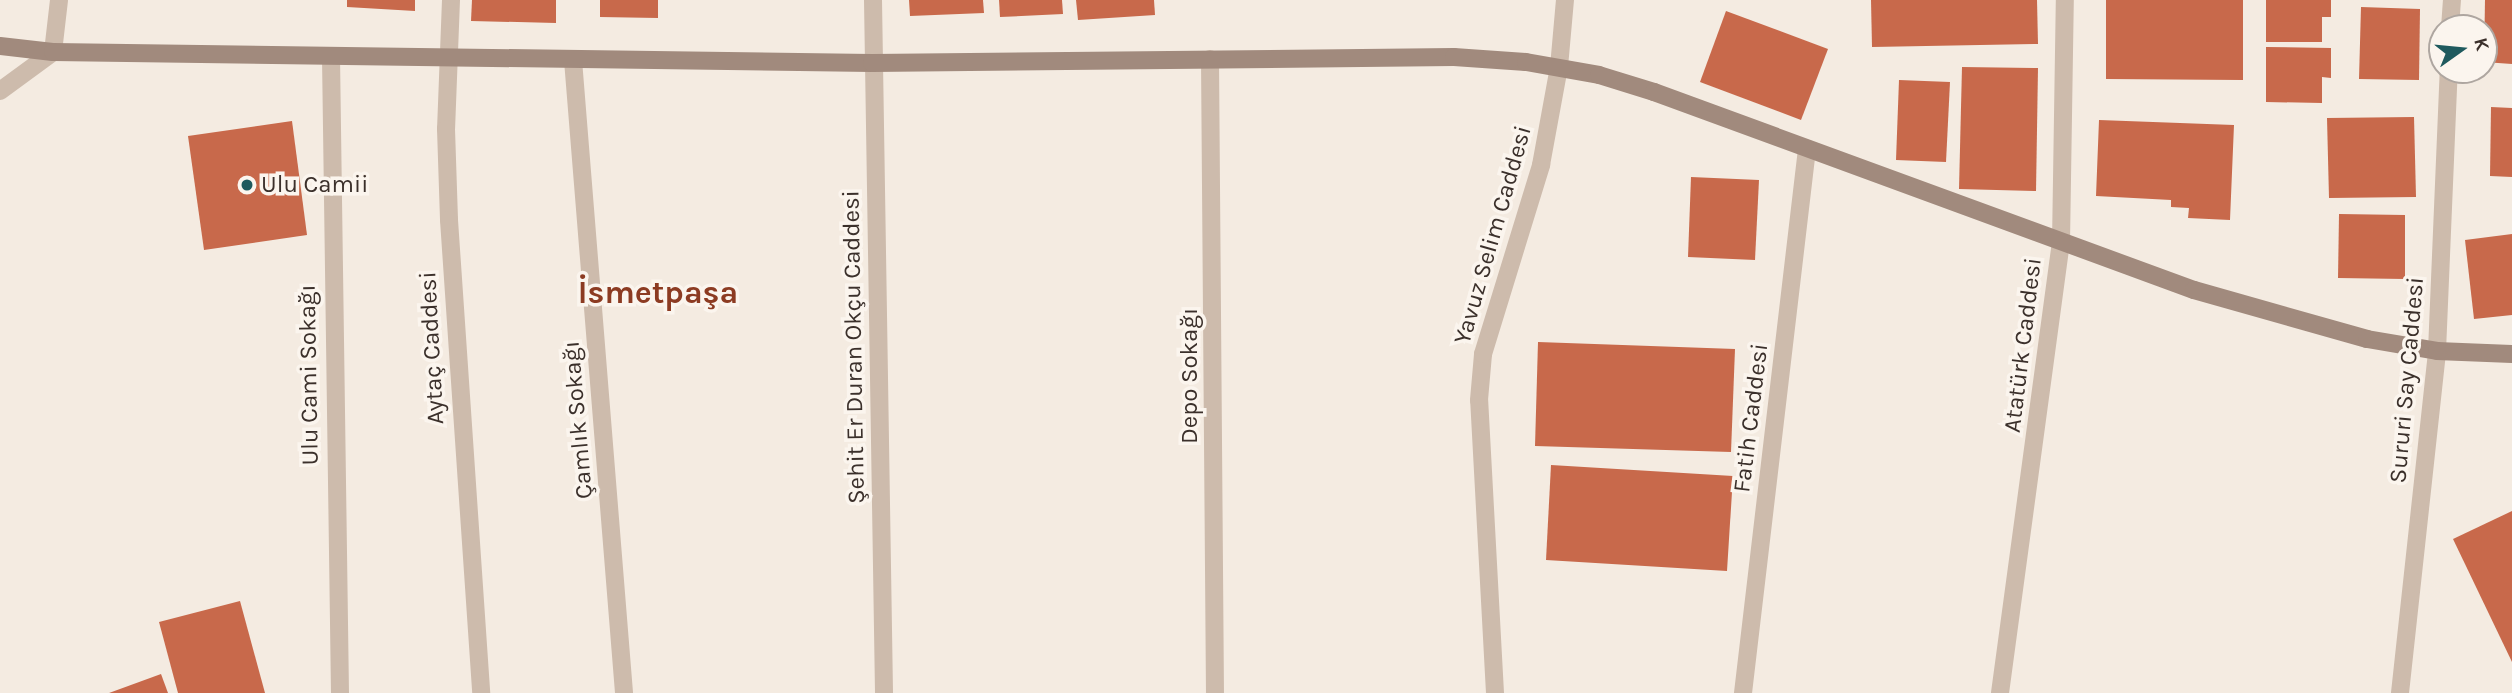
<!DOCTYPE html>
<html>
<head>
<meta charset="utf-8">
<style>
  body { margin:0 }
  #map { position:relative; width:2512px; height:693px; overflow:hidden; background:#f4ebe1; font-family:Karla,sans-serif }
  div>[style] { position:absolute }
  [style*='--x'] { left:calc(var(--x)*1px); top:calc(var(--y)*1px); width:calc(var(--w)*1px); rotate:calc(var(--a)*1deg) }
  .building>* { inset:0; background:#c8694b }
  .minor>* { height:18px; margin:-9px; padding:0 9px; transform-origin:9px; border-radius:9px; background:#cdbbac }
  .tertiary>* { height:18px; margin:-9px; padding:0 9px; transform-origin:9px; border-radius:9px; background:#cdbbac }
  .secondary>* { height:18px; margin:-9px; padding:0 9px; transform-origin:9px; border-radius:9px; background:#a18a7d }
  .dots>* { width:19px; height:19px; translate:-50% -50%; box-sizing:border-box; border:4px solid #fbf5ee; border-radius:50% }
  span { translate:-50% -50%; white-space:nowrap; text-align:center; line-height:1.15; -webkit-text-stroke:7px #fbf5ee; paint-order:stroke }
  .poi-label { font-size:24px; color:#3b302b }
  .left { translate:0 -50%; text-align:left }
  .street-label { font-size:24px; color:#3b302b }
  .district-label { font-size:32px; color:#8c3b22; font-weight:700 }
  .north { position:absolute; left:2428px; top:14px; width:70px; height:70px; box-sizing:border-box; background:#fbf5ee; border:2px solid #aea6a0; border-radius:50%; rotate:75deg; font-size:19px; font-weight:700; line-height:28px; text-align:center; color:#3b302b }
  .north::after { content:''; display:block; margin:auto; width:24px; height:32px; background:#1f5a5e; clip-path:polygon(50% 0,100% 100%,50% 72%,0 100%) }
</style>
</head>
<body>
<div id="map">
  <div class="building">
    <div style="clip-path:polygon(347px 0,415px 0,415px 11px,347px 7px)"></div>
    <div style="clip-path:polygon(472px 0,556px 0,556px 23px,471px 21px)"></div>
    <div style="clip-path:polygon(600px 0,658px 0,658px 18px,600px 17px)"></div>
    <div style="clip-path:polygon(909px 0,983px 0,984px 13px,910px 16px)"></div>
    <div style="clip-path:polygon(999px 0,1062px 0,1063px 14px,1000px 17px)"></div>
    <div style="clip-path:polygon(1076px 0,1154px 0,1155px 15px,1078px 20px)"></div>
    <div style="clip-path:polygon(1871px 0,2037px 0,2038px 44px,1872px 47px)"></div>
    <div style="clip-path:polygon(2106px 0,2243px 0,2243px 80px,2106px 79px)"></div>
    <div style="clip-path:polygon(2266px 0,2331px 0,2331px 17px,2322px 17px,2322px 42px,2266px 42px)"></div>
    <div style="clip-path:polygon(2485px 0,2512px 0,2512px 64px,2484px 62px)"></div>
    <div style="clip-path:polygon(2361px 7px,2420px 9px,2419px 80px,2359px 79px)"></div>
    <div style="clip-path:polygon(1726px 11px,1828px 49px,1801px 120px,1700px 82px)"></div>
    <div style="clip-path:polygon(2266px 47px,2331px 48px,2331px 78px,2322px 77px,2322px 103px,2266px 102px)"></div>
    <div style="clip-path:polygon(1962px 67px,2038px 68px,2036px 191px,1959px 189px)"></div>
    <div style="clip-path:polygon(1899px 80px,1950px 82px,1946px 162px,1896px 160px)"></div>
    <div style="clip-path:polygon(2491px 107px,2512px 108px,2512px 177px,2490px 176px)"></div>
    <div style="clip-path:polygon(2414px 117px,2416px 197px,2329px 198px,2327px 118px)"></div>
    <div style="clip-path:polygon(2099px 120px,2234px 125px,2230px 220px,2188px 218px,2189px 208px,2171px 207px,2171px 200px,2096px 196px)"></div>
    <div style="clip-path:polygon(292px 121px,307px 235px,204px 250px,188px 136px)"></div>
    <div style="clip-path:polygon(1691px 177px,1759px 180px,1755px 260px,1688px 257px)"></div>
    <div style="clip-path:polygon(2339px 214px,2405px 215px,2405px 279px,2338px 278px)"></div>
    <div style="clip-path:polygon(2512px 234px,2512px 315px,2474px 319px,2465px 240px)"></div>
    <div style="clip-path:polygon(1538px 342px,1735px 349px,1731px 452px,1535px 446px)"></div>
    <div style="clip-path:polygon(1551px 465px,1733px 476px,1727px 571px,1546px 560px)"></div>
    <div style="clip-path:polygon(2512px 511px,2512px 662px,2453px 539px)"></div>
    <div style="clip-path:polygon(240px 601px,265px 693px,178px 693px,159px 622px)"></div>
    <div style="clip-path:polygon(161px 674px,168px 693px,109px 693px)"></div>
  </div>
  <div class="minor">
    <div style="--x:331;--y:57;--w:636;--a:89.19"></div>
    <div style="--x:1210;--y:59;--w:634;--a:89.55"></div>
    <div style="--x:573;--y:60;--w:635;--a:85.39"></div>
    <div style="--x:0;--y:91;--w:66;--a:-36.3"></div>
  </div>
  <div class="tertiary">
    <div style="--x:451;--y:0;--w:129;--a:92.2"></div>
    <div style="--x:446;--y:129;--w:91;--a:88.1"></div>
    <div style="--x:449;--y:220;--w:474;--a:86.1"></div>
    <div style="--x:873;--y:0;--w:693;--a:89.09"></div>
    <div style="--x:2450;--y:28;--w:28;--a:-86"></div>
    <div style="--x:53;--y:52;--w:52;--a:-83.4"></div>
    <div style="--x:1495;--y:693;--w:293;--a:-93.1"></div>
    <div style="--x:1479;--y:400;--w:46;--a:-85"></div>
    <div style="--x:1483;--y:354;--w:198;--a:-72.9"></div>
    <div style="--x:1541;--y:165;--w:100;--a:-79.6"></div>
    <div style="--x:1559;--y:67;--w:67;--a:-84.9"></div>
    <div style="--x:1743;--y:693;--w:548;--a:-83.29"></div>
    <div style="--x:2000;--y:693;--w:454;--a:-82.3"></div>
    <div style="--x:2061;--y:243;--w:243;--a:-89.1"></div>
    <div style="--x:2400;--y:693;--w:344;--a:-83.8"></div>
    <div style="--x:2437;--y:351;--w:281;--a:-87.6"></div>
  </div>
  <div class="secondary">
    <div style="--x:0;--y:46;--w:53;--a:6.5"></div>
    <div style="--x:53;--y:52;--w:819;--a:0.77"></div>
    <div style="--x:872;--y:63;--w:582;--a:-0.59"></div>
    <div style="--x:1454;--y:57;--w:72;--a:4"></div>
    <div style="--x:1526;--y:62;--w:74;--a:10.1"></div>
    <div style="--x:1599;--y:75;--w:58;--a:17.2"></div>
    <div style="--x:1654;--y:92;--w:575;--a:20.14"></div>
    <div style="--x:2194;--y:290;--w:180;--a:15.8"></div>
    <div style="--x:2367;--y:339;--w:71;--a:9.7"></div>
    <div style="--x:2437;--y:351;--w:75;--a:2.3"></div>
  </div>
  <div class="dots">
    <div style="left:247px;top:185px;background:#1f5a5e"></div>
  </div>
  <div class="poi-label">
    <span class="left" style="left:261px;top:185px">Ulu Camii</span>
  </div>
  <div class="street-label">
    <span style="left:1493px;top:235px;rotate:-74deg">Yavuz Selim Caddesi</span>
    <span style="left:2023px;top:345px;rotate:-83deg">Atatürk Caddesi</span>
    <span style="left:854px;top:347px;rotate:-91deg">Şehit Er Duran Okçu Caddesi</span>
    <span style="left:432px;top:348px;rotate:-93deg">Aytaç Caddesi</span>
    <span style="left:309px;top:375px;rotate:-91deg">Ulu Cami Sokağı</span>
    <span style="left:1190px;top:376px;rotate:-90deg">Depo Sokağı</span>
    <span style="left:2407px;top:380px;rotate:-85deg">Sururi Say Caddesi</span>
    <span style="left:1751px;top:418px;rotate:-83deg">Fatih Caddesi</span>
    <span style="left:578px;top:420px;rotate:-95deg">Çamlık Sokağı</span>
  </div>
  <div class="district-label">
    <span style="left:658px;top:293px">İsmetpaşa</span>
  </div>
  <div class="north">K</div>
</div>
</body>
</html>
